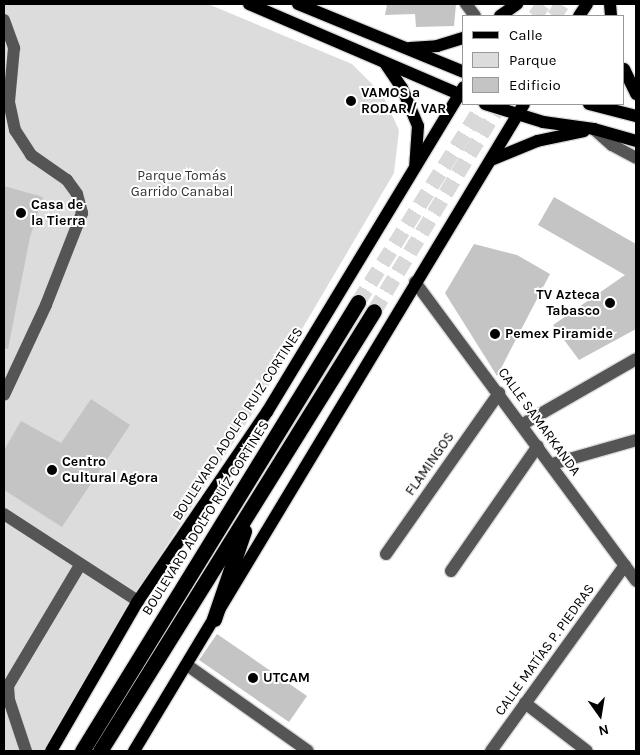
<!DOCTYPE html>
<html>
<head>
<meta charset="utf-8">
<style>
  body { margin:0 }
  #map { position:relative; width:640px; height:755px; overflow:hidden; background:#fff; font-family:Karla,sans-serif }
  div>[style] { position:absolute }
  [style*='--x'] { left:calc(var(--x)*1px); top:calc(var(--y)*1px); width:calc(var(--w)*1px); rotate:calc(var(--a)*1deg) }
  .green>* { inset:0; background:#dcdcdc }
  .building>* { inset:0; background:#c4c4c4 }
  .highway-tunnel>* { height:15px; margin-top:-7.5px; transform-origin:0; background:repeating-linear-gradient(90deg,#d9d9d9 0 15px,transparent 0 23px) }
  .roads { filter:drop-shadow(1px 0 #dbdbdb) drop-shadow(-1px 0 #dbdbdb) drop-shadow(0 1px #dbdbdb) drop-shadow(0 -1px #dbdbdb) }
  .minor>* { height:12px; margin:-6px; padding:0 6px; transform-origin:6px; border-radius:6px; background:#555 }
  .major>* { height:12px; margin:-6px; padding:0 6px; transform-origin:6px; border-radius:6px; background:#000 }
  .highway>* { height:15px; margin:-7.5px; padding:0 7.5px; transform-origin:7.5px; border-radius:7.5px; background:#000 }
  .dots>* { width:14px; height:14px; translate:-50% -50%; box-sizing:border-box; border:2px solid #fff; border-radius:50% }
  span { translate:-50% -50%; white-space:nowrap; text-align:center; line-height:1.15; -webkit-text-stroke:4px #fff; paint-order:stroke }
  .poi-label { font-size:14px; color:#000; font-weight:700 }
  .left { translate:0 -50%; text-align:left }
  .right { translate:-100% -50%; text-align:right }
  .park-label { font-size:14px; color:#333 }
  .street-label { font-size:14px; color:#000 }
  .frame { position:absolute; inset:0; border:5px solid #000; pointer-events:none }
  .legend { position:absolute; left:462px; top:15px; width:162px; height:90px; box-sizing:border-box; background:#fff; border:1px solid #999; margin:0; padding:6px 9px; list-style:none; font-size:15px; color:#000 }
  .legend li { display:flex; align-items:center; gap:10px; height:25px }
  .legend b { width:25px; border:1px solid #999 }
  .north { position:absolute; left:575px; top:690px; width:50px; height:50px; -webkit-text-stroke:4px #fff; paint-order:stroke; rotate:167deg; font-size:14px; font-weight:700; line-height:20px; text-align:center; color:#000 }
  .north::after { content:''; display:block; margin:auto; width:18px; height:22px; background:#000; clip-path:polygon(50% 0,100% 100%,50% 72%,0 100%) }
</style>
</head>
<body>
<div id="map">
  <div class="green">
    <div style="clip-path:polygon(4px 4px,208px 4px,352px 64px,382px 94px,399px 130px,394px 173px,252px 414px,141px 585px,47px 751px,4px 751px)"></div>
  </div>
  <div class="building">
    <div style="clip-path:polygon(387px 4px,456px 4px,454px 26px,416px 27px,415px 14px,385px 15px)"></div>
    <div style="clip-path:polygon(4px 186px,43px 197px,30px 237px,8px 349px,4px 348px)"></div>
    <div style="clip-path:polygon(554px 197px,636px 244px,636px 329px,579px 360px,553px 325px,625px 275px,538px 225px)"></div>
    <div style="clip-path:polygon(474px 244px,517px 255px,550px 274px,497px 376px,445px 293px)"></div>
    <div style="clip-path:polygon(91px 399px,130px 425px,62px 527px,4px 490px,4px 450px,21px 421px,61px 443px)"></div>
    <div style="clip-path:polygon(217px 634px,307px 696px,289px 722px,199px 660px)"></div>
  </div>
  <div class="highway-tunnel">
    <div style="--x:535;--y:16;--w:14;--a:-56"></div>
    <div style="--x:554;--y:16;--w:14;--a:-56"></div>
    <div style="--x:358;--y:302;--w:234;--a:-57.7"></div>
    <div style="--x:374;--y:311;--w:242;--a:-58.7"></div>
  </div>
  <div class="roads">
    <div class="minor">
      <div style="--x:466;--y:4;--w:15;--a:53"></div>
      <div style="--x:4;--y:20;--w:30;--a:70"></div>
      <div style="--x:14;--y:48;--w:54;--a:95.3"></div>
      <div style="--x:9;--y:102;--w:29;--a:78"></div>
      <div style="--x:15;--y:130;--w:30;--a:57"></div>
      <div style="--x:31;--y:155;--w:44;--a:34.8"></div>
      <div style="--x:67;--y:180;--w:17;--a:54"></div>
      <div style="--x:77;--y:194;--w:20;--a:75"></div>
      <div style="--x:82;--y:213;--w:99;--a:111.4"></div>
      <div style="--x:46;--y:305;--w:99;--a:115"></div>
      <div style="--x:594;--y:129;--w:24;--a:42"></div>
      <div style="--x:612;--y:145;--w:27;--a:28"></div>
      <div style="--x:415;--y:282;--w:372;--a:53.5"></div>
      <div style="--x:523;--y:424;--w:130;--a:-29.9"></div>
      <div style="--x:552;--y:464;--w:87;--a:-15.9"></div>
      <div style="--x:4;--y:514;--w:160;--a:33"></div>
      <div style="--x:386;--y:554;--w:197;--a:-54.9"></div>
      <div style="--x:451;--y:571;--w:152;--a:-55.2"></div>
      <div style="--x:187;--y:665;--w:148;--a:35.4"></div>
      <div style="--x:525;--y:703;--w:78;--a:37.7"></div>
      <div style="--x:26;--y:751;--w:54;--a:-108.4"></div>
      <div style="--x:9;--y:700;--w:14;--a:-94"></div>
      <div style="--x:8;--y:686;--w:141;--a:-59.2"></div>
      <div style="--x:491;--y:751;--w:229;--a:-54.2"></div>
    </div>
    <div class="major">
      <div style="--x:249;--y:4;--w:234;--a:23.2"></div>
      <div style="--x:298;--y:4;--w:179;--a:22.3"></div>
      <div style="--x:610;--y:4;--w:12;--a:85"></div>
      <div style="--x:500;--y:16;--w:21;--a:-35"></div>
      <div style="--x:579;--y:16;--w:14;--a:-56"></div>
      <div style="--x:410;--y:48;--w:27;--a:-4"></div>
      <div style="--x:437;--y:46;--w:28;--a:-17"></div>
      <div style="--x:385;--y:63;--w:30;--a:56"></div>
      <div style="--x:402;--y:88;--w:41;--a:67.2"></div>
      <div style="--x:418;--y:126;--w:39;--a:94"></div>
      <div style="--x:624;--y:69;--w:28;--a:64"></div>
      <div style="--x:485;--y:104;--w:61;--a:17.2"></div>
      <div style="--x:543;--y:122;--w:51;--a:7.8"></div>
      <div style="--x:594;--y:129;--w:44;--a:15.9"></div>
      <div style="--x:589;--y:104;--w:49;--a:14.3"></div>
      <div style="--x:491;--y:160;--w:50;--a:-22.4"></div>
      <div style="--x:537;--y:141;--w:48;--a:-12"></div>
      <div style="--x:51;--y:751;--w:173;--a:-59.9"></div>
      <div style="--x:138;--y:601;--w:229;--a:-55.7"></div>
      <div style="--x:267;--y:412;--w:380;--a:-58.8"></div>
      <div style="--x:134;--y:751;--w:755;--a:-58.92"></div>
    </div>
    <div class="highway">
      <div style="--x:214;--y:619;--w:93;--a:-71.2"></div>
      <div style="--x:82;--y:751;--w:527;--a:-58.42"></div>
      <div style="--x:100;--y:751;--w:518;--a:-58.09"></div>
    </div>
  </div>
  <div class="dots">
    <div style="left:351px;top:101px;background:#000"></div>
    <div style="left:21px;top:213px;background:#000"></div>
    <div style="left:610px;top:303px;background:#000"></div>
    <div style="left:495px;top:334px;background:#000"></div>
    <div style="left:52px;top:470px;background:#000"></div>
    <div style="left:253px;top:678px;background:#000"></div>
  </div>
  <div class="poi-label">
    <span class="left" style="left:361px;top:101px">VAMOS a<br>RODAR / VAR</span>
    <span class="left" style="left:31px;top:213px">Casa de<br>la Tierra</span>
    <span class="right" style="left:600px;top:303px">TV Azteca<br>Tabasco</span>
    <span class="left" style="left:505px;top:334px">Pemex Piramide</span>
    <span class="left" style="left:62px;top:470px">Centro<br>Cultural Agora</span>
    <span class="left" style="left:263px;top:678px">UTCAM</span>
  </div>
  <div class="park-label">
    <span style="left:182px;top:184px">Parque Tomás<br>Garrido Canabal</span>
  </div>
  <div class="street-label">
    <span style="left:539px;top:422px;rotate:54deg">CALLE SAMARKANDA</span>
    <span style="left:238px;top:424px;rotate:-57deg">BOULEVARD ADOLFO RUIZ CORTINES</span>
    <span style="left:430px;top:464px;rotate:-55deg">FLAMINGOS</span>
    <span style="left:206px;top:518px;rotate:-58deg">BOULEVARD ADOLFO RUÍZ CORTINES</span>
    <span style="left:545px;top:650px;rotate:-54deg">CALLE MATÍAS P. PIEDRAS</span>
  </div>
  <div class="frame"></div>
  <ul class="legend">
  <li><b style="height:6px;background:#000"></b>Calle</li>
  <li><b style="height:14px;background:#dcdcdc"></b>Parque</li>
  <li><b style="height:14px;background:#c4c4c4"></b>Edificio</li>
  </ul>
  <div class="north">N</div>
</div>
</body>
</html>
